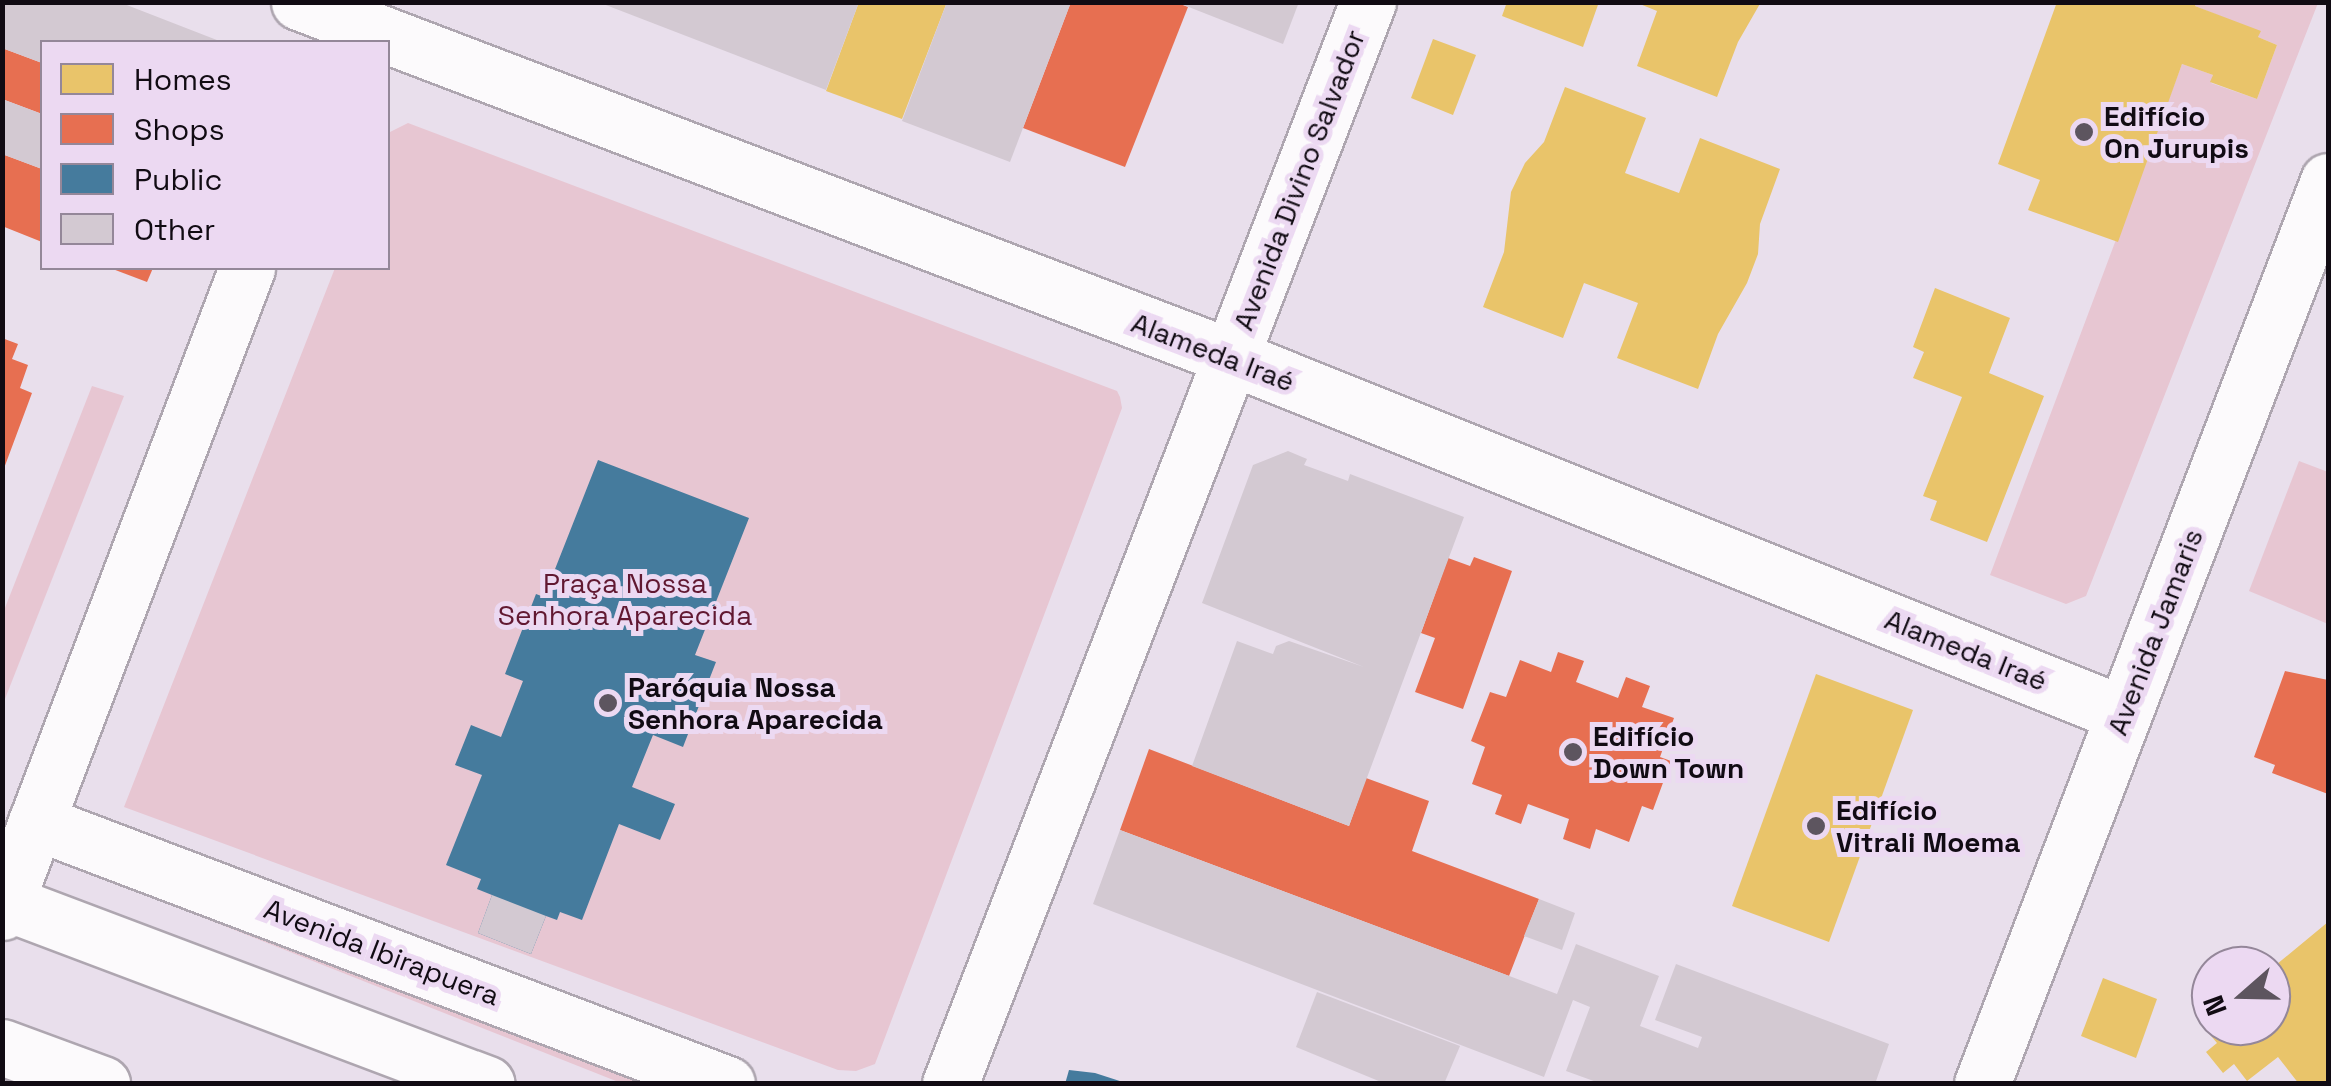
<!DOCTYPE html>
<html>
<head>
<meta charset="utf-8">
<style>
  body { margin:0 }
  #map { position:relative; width:2331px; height:1086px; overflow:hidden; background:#e9dfec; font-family:"Space Grotesk",sans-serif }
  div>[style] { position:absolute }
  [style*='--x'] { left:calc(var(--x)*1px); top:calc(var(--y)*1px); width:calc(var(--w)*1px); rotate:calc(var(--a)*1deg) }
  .green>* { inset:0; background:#e7c6d2 }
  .homes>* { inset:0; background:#e9c46a }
  .shops>* { inset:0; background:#e76f51 }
  .public>* { inset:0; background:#457b9d }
  .building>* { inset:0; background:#d3c9d2 }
  .roads { filter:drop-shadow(2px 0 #aea6b0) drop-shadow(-2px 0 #aea6b0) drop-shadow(0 2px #aea6b0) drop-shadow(0 -2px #aea6b0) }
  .minor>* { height:55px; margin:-27.5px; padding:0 27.5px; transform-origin:27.5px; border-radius:27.5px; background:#fcfafc }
  .major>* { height:55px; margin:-27.5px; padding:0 27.5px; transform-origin:27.5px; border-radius:27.5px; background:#fcfafc }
  .dots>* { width:28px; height:28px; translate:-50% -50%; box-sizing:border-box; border:5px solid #ecd9f2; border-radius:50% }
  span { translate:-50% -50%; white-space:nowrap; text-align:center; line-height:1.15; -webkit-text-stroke:10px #ecd9f2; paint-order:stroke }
  .poi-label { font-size:28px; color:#110b13; font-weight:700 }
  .left { translate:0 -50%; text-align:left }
  .street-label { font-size:28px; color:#110b13 }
  .park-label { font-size:28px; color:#611831 }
  .frame { position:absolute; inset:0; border:5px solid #110b13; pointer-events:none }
  .legend { position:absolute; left:40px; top:40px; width:350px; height:230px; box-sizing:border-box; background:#ecd9f2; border:2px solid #948799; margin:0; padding:12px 18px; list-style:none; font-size:30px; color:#110b13 }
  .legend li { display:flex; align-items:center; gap:20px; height:50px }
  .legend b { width:50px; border:2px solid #948799 }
  .north { position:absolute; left:2191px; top:946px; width:100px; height:100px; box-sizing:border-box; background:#ecd9f2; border:2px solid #948799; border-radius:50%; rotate:250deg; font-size:28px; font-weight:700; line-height:40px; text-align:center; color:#110b13 }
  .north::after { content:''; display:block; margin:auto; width:35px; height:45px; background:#5d555f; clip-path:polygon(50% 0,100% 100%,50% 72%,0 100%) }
</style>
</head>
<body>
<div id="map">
  <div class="green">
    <div style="clip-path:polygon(2197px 3px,2318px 3px,2086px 596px,2066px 604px,1990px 575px,2182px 64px,2213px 75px,2211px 83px,2257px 99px,2277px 45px,2258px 37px,2260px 32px,2195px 6px)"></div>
    <div style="clip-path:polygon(408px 123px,1117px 391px,1120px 397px,1122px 408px,875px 1064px,856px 1071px,838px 1070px,124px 807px,335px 268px,388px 268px,388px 133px)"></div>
    <div style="clip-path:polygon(92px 386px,124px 396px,3px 704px,3px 613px)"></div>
    <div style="clip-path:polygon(2299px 461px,2328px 472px,2328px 624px,2249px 591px)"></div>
    <div style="clip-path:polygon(102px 863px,662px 1083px,621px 1083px,98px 876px)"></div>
  </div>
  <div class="homes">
    <div style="clip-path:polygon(859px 2px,947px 2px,902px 119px,826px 91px)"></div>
    <div style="clip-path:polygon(1507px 2px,1599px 2px,1583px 47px,1502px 16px)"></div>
    <div style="clip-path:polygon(1635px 2px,1761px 2px,1738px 42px,1717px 97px,1637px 66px,1657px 11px)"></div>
    <div style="clip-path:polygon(2057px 2px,2197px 2px,2195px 6px,2261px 31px,2258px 37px,2277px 45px,2257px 99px,2210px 82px,2213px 75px,2182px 64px,2118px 242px,2028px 210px,2040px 180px,1998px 164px)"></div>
    <div style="clip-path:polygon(1433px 39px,1476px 55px,1453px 115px,1411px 98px)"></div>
    <div style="clip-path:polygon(1565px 87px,1646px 118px,1625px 173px,1679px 193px,1700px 138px,1780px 169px,1760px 224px,1758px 254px,1747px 283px,1718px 334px,1698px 389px,1617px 358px,1638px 303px,1584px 283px,1563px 338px,1483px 307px,1504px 252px,1511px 192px,1525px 163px,1544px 142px)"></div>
    <div style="clip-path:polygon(1935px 288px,2010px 318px,1989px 373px,2044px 396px,1987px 542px,1930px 520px,1937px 501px,1923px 496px,1962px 397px,1913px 378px,1924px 352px,1913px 347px)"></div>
    <div style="clip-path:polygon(1816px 674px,1913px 710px,1829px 942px,1732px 906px)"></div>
    <div style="clip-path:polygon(2328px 922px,2328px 1084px,2299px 1084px,2278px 1057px,2247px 1081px,2234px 1064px,2223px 1073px,2206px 1052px,2217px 1043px,2202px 1025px,2211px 1018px,2211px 1026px,2271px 1026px,2271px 969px)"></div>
    <div style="clip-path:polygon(2103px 978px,2157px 999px,2136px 1058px,2081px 1036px)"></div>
  </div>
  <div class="shops">
    <div style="clip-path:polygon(1071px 2px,1175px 2px,1188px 7px,1125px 167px,1023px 128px)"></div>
    <div style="clip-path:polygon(2px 48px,42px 63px,42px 114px,2px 99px)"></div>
    <div style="clip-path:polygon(2px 154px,42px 169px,42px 242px,2px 226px)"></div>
    <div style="clip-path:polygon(110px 268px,153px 268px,147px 282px)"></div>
    <div style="clip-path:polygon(2px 338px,18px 344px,12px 359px,28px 365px,20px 388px,32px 393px,3px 471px)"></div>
    <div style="clip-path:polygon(1474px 557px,1512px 571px,1463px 709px,1415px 692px,1435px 638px,1421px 633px,1448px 558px,1470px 566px)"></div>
    <div style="clip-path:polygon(1558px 652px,1584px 661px,1576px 682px,1618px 698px,1626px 677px,1650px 686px,1642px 707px,1674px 718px,1660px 757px,1671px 761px,1653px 810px,1642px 806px,1629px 842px,1596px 829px,1590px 849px,1563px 839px,1569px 819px,1528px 804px,1521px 824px,1495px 814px,1502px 795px,1472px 784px,1485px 747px,1471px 741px,1490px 692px,1506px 697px,1520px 660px,1551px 672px)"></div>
    <div style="clip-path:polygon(2285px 671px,2328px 680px,2328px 794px,2272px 773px,2275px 765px,2254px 757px)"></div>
    <div style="clip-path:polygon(1149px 749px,1349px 826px,1366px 778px,1429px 801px,1412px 851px,1539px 899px,1509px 976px,1120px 830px)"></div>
  </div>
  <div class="public">
    <div style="clip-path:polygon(598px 460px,749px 518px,695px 655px,716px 662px,683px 747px,653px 735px,632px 787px,675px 804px,660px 840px,619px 824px,582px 920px,560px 912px,557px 920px,546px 916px,531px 954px,478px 933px,492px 895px,477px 889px,481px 879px,446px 865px,482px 775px,455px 765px,471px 725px,501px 737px,523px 681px,505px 674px,536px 594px,544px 597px)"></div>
    <div style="clip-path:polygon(1069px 1070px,1095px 1073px,1129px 1084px,1065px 1084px)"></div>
  </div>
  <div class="building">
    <div style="clip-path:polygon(2px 2px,119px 2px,222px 42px,42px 42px,42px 63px,2px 48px)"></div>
    <div style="clip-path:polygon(598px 2px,859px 2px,826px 90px)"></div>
    <div style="clip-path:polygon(947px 2px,1071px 2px,1010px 162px,902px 121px)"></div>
    <div style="clip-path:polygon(1176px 2px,1299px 2px,1283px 44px)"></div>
    <div style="clip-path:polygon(2px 99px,42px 114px,42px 169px,2px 154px)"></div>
    <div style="clip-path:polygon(1288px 451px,1307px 459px,1304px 465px,1348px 481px,1350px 474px,1464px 517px,1349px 826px,1192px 766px,1237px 641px,1273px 654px,1276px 646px,1289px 641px,1364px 667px,1202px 603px,1253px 465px)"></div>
    <div style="clip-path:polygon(1120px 830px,1557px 994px,1576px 944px,1659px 976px,1640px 1026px,1698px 1048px,1702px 1037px,1655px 1020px,1676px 964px,1889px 1044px,1875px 1084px,1602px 1084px,1566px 1071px,1590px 1007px,1573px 1000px,1544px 1077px,1093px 904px)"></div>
    <div style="clip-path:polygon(492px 895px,546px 916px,531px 954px,478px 933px)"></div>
    <div style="clip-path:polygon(1539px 899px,1575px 913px,1562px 950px,1524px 936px)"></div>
    <div style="clip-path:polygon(1317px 992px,1460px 1046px,1444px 1084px,1386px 1084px,1296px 1047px)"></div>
  </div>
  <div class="roads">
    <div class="minor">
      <div style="--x:299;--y:2;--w:997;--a:20.85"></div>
      <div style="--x:1231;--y:357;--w:961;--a:21.81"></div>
      <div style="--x:36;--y:822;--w:739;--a:20.76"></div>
      <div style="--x:2;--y:912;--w:689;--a:-69.17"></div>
      <div style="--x:950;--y:1084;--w:1160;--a:-68.88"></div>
      <div style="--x:1982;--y:1084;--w:967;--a:-69.03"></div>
    </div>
    <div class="major">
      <div style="--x:2;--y:901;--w:518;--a:20.67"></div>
      <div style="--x:2;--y:1047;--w:107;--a:20.3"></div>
    </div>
  </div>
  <div class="dots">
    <div style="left:2084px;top:132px;background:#5d555f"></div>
    <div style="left:608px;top:703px;background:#5d555f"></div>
    <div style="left:1573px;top:752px;background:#5d555f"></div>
    <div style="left:1816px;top:826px;background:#5d555f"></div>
  </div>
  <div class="poi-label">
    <span class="left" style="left:2104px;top:132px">Edifício<br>On Jurupis</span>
    <span class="left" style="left:628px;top:703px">Paróquia Nossa<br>Senhora Aparecida</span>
    <span class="left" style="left:1593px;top:752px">Edifício<br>Down Town</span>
    <span class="left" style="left:1836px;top:826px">Edifício<br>Vitrali Moema</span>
  </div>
  <div class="street-label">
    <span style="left:1299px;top:180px;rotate:-69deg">Avenida Divino Salvador</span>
    <span style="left:1213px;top:352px;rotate:21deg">Alameda Iraé</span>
    <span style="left:2155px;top:632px;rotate:-69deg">Avenida Jamaris</span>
    <span style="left:1966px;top:650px;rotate:22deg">Alameda Iraé</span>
    <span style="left:382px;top:952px;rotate:21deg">Avenida Ibirapuera</span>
  </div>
  <div class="park-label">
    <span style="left:625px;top:599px">Praça Nossa<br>Senhora Aparecida</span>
  </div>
  <div class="frame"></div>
  <ul class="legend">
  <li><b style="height:28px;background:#e9c46a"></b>Homes</li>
  <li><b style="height:28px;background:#e76f51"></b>Shops</li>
  <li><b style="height:28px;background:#457b9d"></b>Public</li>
  <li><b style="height:28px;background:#d3c9d2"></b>Other</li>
  </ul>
  <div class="north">N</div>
</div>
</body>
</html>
